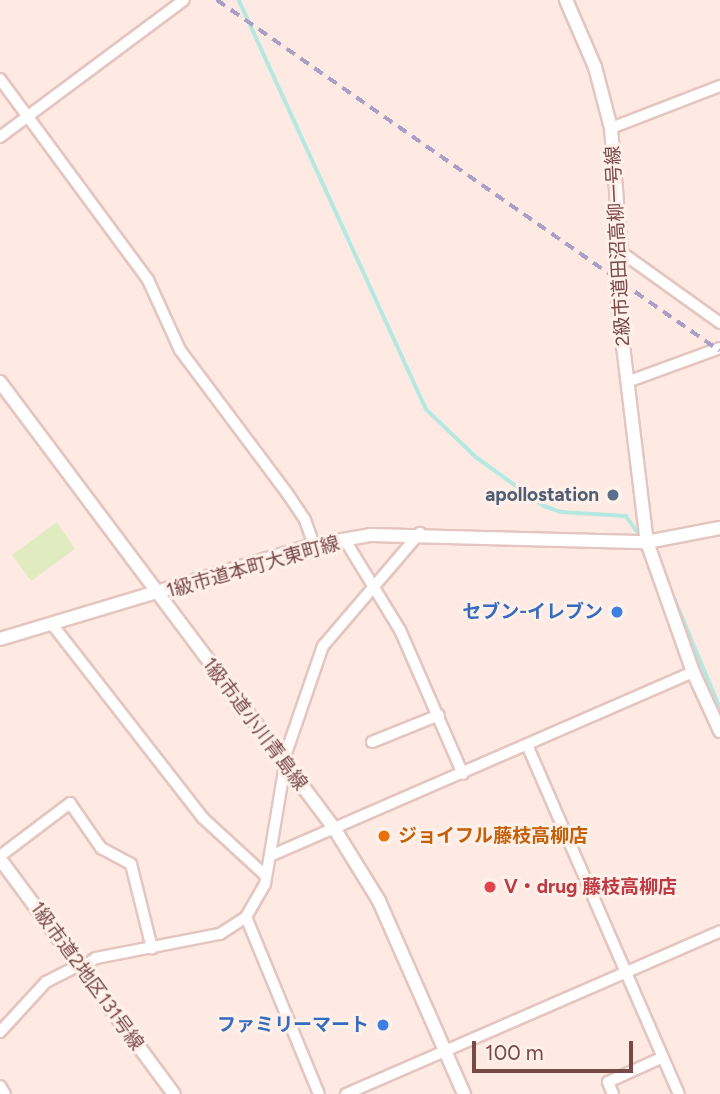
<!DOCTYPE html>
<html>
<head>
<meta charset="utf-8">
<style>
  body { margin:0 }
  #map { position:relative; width:720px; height:1094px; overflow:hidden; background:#feeae2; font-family:Figtree,"Noto Sans JP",sans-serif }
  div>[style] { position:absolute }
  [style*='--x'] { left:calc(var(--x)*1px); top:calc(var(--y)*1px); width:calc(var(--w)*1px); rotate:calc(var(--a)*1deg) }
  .green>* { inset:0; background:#e0ecc0 }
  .stream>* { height:3.5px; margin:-1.75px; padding:0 1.75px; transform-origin:1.75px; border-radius:1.75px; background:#b5e8e0 }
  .roads { filter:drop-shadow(2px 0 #e4c5c0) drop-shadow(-2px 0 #e4c5c0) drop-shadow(0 2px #e4c5c0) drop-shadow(0 -2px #e4c5c0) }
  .minor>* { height:10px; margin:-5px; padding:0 5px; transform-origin:5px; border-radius:5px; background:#fff }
  .tertiary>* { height:12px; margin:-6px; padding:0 6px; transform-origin:6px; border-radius:6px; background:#fff }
  .rail>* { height:3.5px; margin-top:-1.75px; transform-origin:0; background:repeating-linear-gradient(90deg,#a9a0c8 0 10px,transparent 0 17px) }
  .dots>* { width:19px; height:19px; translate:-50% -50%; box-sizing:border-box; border:4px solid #fff0e9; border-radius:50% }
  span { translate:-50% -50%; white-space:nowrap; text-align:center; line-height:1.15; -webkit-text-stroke:6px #fff0e9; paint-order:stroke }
  .street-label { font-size:19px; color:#774947 }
  .service-label { font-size:19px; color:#4e5e75; font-weight:700 }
  .right { translate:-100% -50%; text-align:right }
  .shop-label { font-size:19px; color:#366cbe; font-weight:700 }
  .food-label { font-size:19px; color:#c56008; font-weight:700 }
  .left { translate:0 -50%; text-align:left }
  .health-label { font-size:19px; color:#be3a42; font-weight:700 }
  .scale { position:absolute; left:472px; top:1041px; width:161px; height:32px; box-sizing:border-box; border:4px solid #774947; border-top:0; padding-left:9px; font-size:21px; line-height:24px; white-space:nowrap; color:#774947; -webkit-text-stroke:5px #fff0e9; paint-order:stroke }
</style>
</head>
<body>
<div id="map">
  <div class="green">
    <div style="clip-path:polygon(57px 522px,75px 549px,31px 581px,12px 555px)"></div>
  </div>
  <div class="stream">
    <div style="--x:239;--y:0;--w:450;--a:65.4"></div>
    <div style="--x:426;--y:409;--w:69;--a:43.8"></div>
    <div style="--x:476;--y:457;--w:84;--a:35.8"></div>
    <div style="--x:544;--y:506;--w:18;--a:19"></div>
    <div style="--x:561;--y:512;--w:65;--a:3.5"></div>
    <div style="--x:626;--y:516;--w:27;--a:54"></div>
    <div style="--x:671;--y:590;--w:128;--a:67.4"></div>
  </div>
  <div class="roads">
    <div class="minor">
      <div style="--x:0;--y:79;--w:250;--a:53.6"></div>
      <div style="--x:148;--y:280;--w:77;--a:65.4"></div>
      <div style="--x:180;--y:350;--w:179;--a:53.2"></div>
      <div style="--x:287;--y:493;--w:32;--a:56"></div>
      <div style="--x:305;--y:520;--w:27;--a:70"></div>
      <div style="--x:611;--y:128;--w:117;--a:-21.1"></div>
      <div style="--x:0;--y:137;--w:229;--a:-36.7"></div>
      <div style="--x:621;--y:252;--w:122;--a:35.6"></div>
      <div style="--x:627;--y:382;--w:99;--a:-20.1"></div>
      <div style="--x:345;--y:540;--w:105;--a:58.6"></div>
      <div style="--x:400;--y:630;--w:157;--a:66.4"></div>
      <div style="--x:52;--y:624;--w:246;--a:52.1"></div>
      <div style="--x:203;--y:818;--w:83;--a:42.6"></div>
      <div style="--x:372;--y:742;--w:72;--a:-21.9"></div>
      <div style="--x:528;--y:747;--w:378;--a:66.5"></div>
      <div style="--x:283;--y:762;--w:123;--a:-71"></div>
      <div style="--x:323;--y:646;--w:149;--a:-49.4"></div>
      <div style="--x:0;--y:856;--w:88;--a:-37.1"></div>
      <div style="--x:70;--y:803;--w:55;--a:55.4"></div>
      <div style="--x:101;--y:848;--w:34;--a:28"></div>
      <div style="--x:131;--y:864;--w:87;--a:76"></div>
      <div style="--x:270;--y:856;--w:461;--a:-23.5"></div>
      <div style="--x:246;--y:917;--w:191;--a:67.6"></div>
      <div style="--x:82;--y:968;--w:17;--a:-36"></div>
      <div style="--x:96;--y:958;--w:126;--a:-11"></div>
      <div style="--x:220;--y:934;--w:31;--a:-33"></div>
      <div style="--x:246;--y:917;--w:38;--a:-60"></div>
      <div style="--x:265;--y:884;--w:121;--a:-80.5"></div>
      <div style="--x:0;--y:1032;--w:68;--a:-47.4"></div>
      <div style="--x:46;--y:982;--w:38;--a:-27"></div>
      <div style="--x:0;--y:1086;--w:9;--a:58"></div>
      <div style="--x:346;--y:1094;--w:408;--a:-23.5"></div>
      <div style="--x:613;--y:1094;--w:13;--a:-113"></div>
      <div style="--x:608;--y:1082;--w:60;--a:-24.4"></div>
    </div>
    <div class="tertiary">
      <div style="--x:566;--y:0;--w:73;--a:66.6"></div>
      <div style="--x:595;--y:67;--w:63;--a:75.3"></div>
      <div style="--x:611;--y:128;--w:124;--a:85.4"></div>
      <div style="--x:621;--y:252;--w:52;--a:93.3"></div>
      <div style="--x:618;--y:304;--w:240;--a:83.1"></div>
      <div style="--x:647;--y:542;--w:138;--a:70.5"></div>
      <div style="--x:693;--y:672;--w:65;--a:65.4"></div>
      <div style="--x:0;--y:382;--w:557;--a:53.17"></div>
      <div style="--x:334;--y:828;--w:86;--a:58.3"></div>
      <div style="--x:379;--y:901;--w:211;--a:66.2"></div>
      <div style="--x:0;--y:639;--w:328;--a:-16.7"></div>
      <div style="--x:314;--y:545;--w:58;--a:-10"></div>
      <div style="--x:371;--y:535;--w:276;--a:1.5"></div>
      <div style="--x:647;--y:542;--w:74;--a:-10.9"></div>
      <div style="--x:0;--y:859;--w:292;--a:53.5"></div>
    </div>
  </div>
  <div class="rail">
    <div style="--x:217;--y:0;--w:613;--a:34.91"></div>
  </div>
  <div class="dots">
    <div style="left:613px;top:495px;background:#5c6f8a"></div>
    <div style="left:617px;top:612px;background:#3f7fe0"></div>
    <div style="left:384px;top:836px;background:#e8710a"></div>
    <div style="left:490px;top:887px;background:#e0444e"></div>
    <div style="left:383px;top:1025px;background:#3f7fe0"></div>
  </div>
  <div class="street-label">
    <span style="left:618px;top:246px;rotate:-93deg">2級市道田沼高柳一号線</span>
    <span style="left:253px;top:567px;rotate:-16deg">1級市道本町大東町線</span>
    <span style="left:255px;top:724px;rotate:53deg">1級市道小川青島線</span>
    <span style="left:87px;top:976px;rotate:54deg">1級市道2地区131号線</span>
  </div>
  <div class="service-label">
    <span class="right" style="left:599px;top:495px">apollostation</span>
  </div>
  <div class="shop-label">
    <span class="right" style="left:603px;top:612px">セブン-イレブン</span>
    <span class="right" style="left:369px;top:1025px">ファミリーマート</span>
  </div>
  <div class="food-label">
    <span class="left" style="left:398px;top:836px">ジョイフル藤枝高柳店</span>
  </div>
  <div class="health-label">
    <span class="left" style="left:504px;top:887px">V・drug 藤枝高柳店</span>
  </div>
  <div class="scale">100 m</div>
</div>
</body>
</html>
